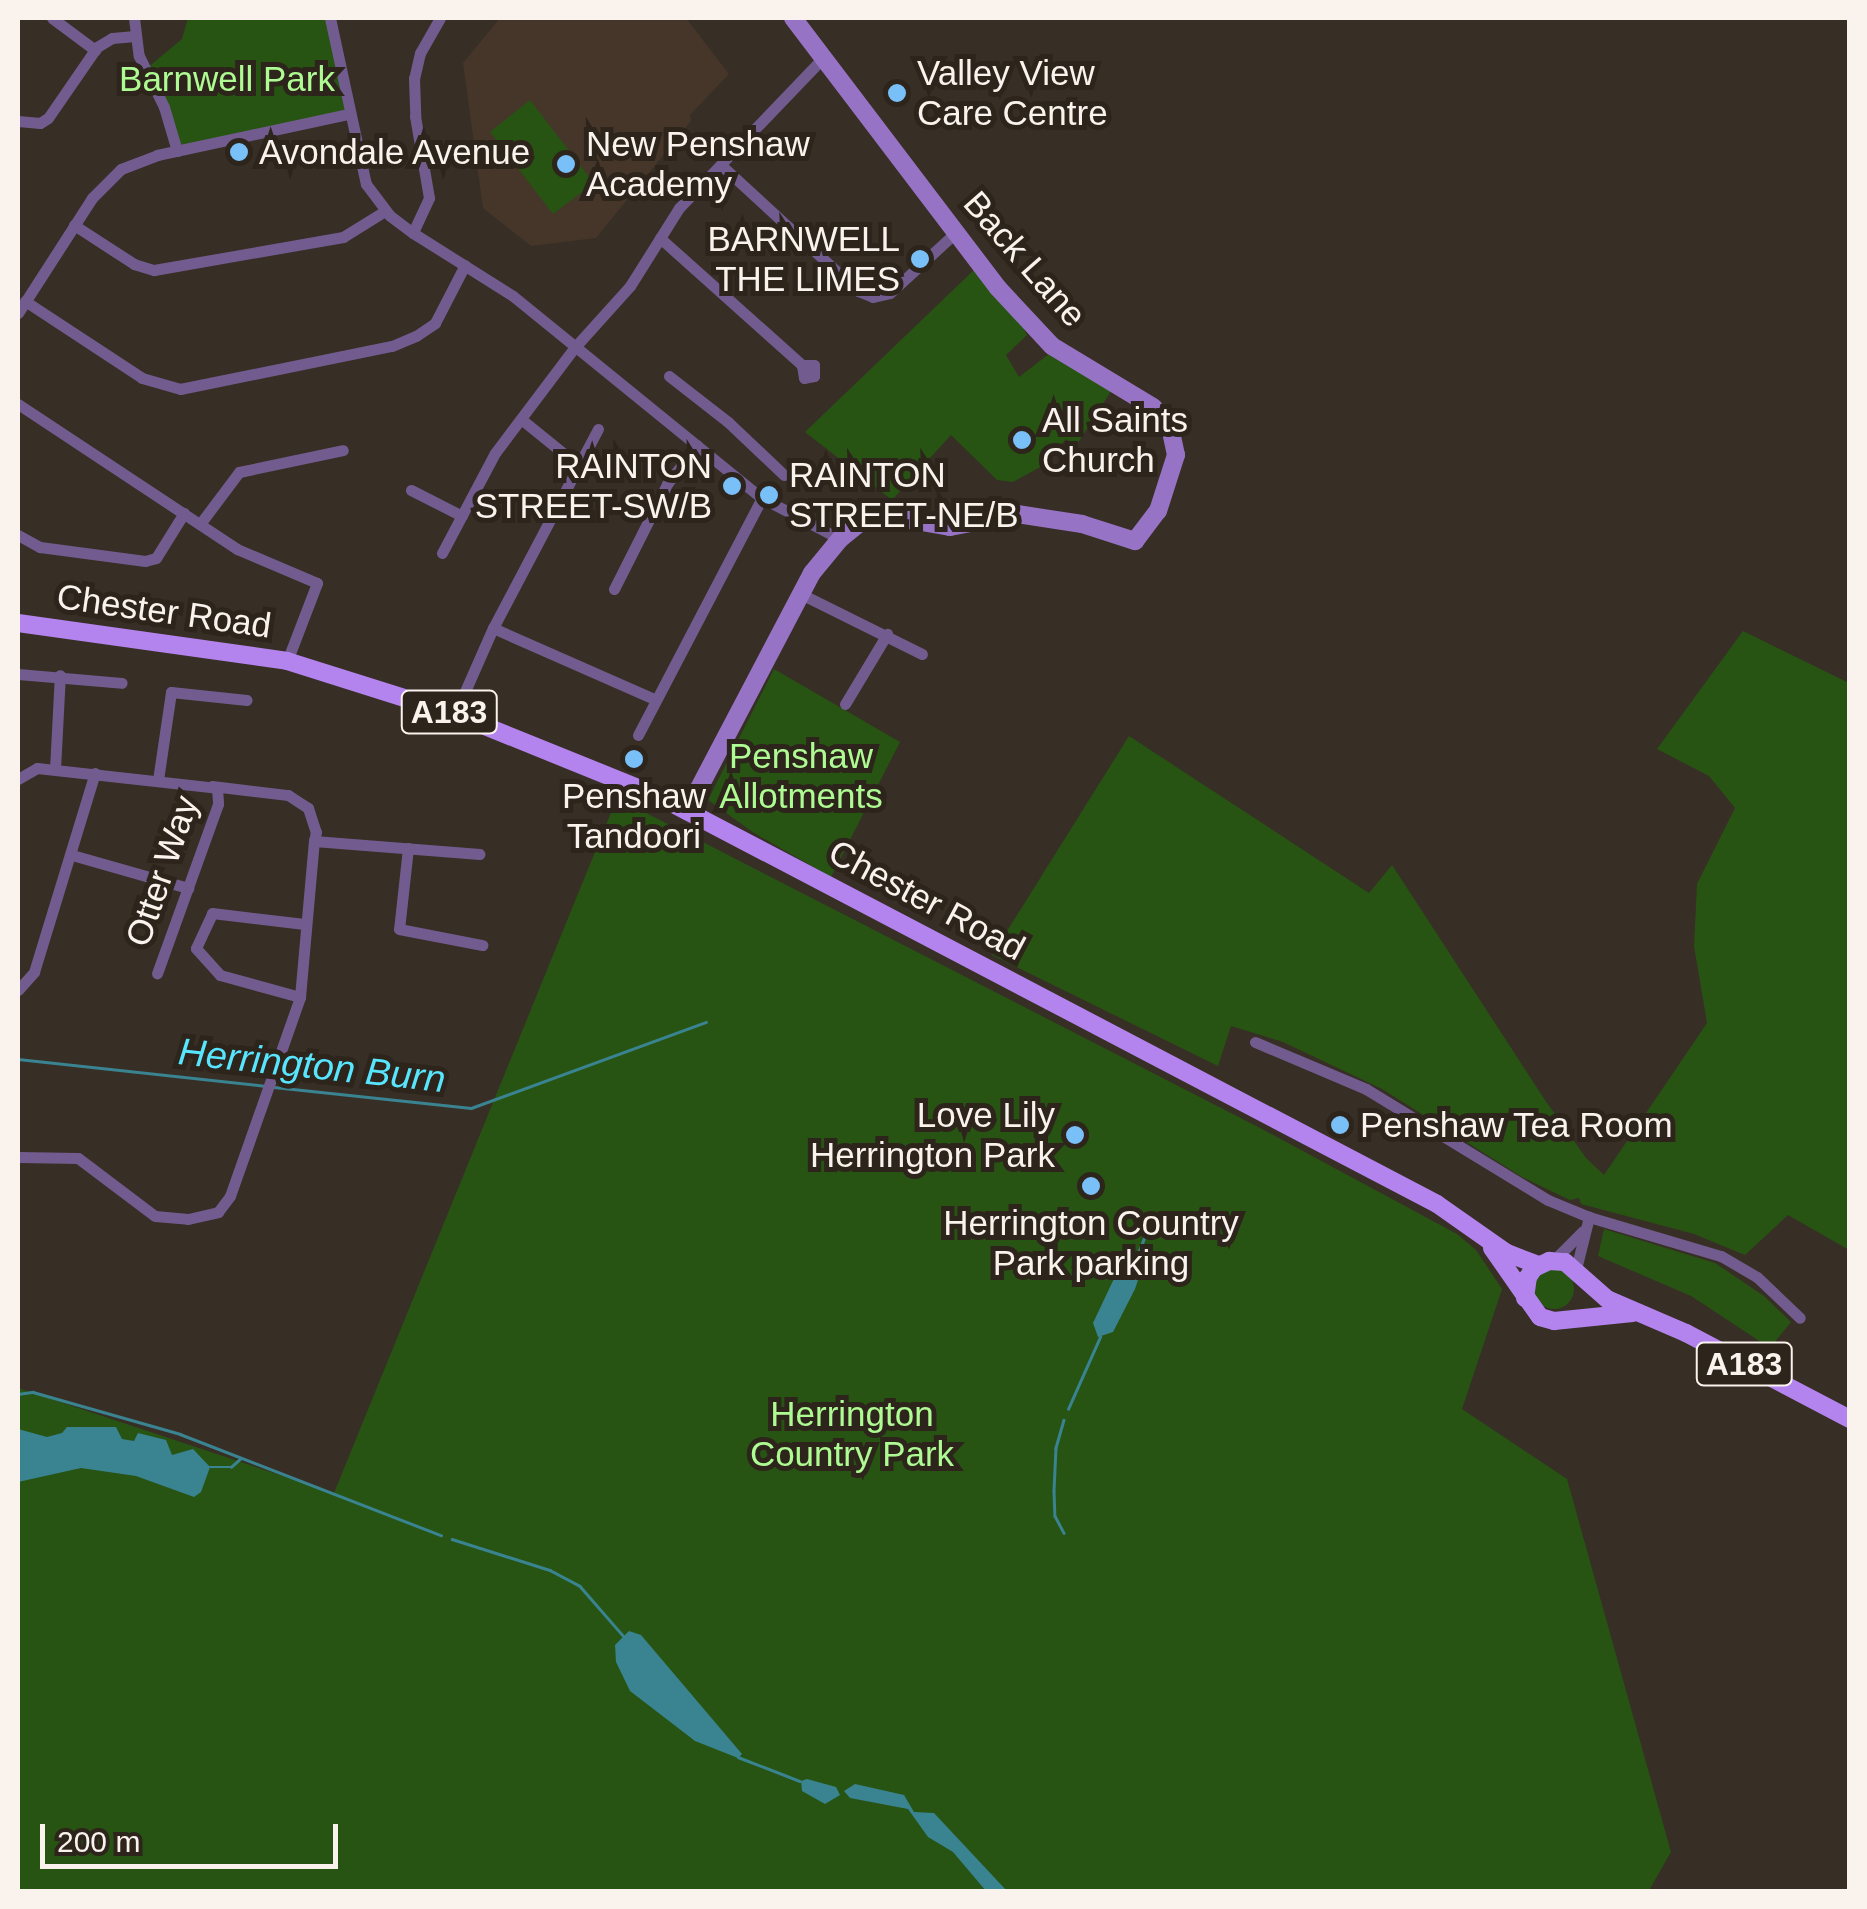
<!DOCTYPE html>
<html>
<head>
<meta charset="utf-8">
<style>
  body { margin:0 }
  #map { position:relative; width:1867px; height:1909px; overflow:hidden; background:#372e25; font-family:Arial,sans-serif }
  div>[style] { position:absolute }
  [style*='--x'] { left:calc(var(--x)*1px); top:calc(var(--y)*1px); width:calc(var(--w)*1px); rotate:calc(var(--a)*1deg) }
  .built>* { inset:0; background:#453629 }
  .green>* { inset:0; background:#275413 }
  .round { border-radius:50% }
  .water>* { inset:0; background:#3a8391 }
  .stream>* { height:2.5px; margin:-1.25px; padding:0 1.25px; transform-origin:1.25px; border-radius:1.25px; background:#3a8391 }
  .street>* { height:11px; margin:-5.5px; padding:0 5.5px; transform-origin:5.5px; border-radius:5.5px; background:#725c8f }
  .secondary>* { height:18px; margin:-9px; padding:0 9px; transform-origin:9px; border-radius:9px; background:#9773c5 }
  .primary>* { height:18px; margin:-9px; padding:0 9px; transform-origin:9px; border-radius:9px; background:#b484ee }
  .dots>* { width:28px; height:28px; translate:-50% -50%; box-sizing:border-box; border:5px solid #2d241b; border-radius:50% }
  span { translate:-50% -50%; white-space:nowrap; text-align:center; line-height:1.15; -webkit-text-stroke:10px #2d241b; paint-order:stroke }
  .shield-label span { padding:2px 8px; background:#2d241b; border:2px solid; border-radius:8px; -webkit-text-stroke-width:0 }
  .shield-label { font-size:32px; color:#f9f2ed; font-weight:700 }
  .poi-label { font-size:35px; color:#f9f2ed }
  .left { translate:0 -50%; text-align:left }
  .right { translate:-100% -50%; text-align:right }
  .park-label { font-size:35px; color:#affb93 }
  .street-label { font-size:35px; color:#f9f2ed }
  .water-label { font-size:38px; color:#58e5fe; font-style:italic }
  .frame { position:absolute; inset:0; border:20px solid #f9f2ed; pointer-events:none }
  .scale { position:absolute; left:40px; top:1824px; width:298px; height:45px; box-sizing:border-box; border:5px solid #f9f2ed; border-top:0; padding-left:12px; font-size:30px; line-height:35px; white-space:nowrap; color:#f9f2ed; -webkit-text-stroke:8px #2d241b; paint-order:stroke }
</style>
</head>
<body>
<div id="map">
  <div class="built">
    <div style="clip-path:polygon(500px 18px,686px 18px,729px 74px,690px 115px,691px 121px,596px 238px,531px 246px,483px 208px,463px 63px)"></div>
  </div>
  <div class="green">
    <div style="clip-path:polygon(188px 18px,330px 18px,349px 114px,177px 151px,146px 69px,182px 39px)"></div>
    <div style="clip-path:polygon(530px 100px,594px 183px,553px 214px,490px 132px)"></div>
    <div style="clip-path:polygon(975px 269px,1017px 315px,1027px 335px,1006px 355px,1019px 377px,1049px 354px,1113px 388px,1076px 446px,1066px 439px,1044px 465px,1013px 482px,997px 480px,951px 435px,892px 500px,805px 432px)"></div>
    <div style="clip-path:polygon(1743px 631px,1849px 683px,1849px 1250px,1788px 1215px,1745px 1255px,1694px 1234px,1581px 1204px,1579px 1198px,1570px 1200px,1522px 1177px,1382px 1089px,1283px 1042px,1231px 1026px,1218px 1066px,992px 955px,1129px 736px,1369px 893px,1392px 865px,1545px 1100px,1586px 1158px,1604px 1175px,1707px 1023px,1694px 946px,1697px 884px,1735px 808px,1709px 776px,1657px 749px)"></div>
    <div style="clip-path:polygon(774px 669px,900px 742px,831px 877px,754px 833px,708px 800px)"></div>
    <div style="clip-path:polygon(617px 798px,1262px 1129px,1457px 1234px,1476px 1250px,1502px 1289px,1462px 1409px,1567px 1479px,1671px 1852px,1648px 1892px,18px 1891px,18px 1388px,334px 1493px)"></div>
    <div style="clip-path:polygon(1604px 1229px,1715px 1263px,1764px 1296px,1791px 1322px,1770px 1348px,1691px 1296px,1598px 1256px)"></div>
    <div class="round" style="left:1534px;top:1269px;width:40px;height:40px"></div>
  </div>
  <div class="water">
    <div style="clip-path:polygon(1130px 1266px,1139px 1277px,1135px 1289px,1113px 1332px,1098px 1337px,1093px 1323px,1119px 1268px)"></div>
    <div style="clip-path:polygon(67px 1427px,116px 1427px,122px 1439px,134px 1441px,138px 1433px,166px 1440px,172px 1455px,193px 1449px,210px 1467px,201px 1492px,194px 1497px,136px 1476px,81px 1468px,18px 1482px,18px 1429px,47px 1437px,62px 1433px)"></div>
    <div style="clip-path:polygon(629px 1631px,641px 1635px,742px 1754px,738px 1758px,695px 1741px,630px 1691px,616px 1662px,615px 1645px)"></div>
    <div style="clip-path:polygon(807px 1779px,836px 1787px,840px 1795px,825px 1804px,802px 1791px,801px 1781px)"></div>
    <div style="clip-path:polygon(855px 1784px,904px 1795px,914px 1812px,934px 1813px,1007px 1891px,986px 1891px,953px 1852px,928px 1837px,908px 1809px,850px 1798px,844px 1791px)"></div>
  </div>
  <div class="stream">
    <div style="--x:18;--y:1059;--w:249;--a:6.2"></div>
    <div style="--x:274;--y:1087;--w:198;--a:6.1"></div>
    <div style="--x:471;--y:1108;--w:250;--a:-20.1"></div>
    <div style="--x:1132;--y:1268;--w:35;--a:-68"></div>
    <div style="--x:18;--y:1394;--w:15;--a:-8"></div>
    <div style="--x:33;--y:1392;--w:153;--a:15.9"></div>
    <div style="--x:180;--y:1434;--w:280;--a:21.2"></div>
    <div style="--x:1068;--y:1409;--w:79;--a:-66"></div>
    <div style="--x:1064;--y:1420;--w:29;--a:106"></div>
    <div style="--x:1056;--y:1448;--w:43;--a:92.7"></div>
    <div style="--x:1054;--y:1491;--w:25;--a:88"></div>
    <div style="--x:1055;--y:1516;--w:19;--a:62"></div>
    <div style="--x:210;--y:1467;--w:21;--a:0"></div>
    <div style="--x:231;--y:1467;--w:12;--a:-42"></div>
    <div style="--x:452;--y:1539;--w:103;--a:17.6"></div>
    <div style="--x:550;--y:1570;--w:34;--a:28"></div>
    <div style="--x:580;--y:1586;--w:70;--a:49"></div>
    <div style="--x:738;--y:1757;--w:66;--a:21.2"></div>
  </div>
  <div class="street">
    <div style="--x:52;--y:18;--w:54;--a:36.7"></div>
    <div style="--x:134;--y:18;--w:38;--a:83"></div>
    <div style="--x:139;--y:56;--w:57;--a:63.9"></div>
    <div style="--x:164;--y:107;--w:46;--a:73.5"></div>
    <div style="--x:330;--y:18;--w:170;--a:77.8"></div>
    <div style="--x:366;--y:184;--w:39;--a:53"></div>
    <div style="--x:389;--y:215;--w:30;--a:37"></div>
    <div style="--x:440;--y:18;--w:40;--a:119.7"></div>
    <div style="--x:420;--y:53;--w:26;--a:103"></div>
    <div style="--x:414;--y:78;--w:38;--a:88"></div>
    <div style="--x:415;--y:116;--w:83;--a:80.3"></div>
    <div style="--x:429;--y:198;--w:38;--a:115"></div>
    <div style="--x:413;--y:233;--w:118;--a:32.2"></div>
    <div style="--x:513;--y:296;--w:321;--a:39.1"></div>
    <div style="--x:762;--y:498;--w:88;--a:27.7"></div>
    <div style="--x:18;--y:121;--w:22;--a:5"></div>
    <div style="--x:40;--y:123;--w:9;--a:-32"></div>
    <div style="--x:48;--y:118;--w:86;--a:-55.4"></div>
    <div style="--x:97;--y:47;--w:17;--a:-31"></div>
    <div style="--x:112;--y:38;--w:23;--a:-5"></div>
    <div style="--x:721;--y:165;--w:186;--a:42.6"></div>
    <div style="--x:858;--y:291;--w:16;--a:22"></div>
    <div style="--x:873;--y:297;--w:17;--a:-13"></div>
    <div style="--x:890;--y:293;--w:90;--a:-42.7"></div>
    <div style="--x:74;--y:225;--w:72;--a:33"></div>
    <div style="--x:134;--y:264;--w:21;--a:17"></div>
    <div style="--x:154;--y:270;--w:192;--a:-9.9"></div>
    <div style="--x:343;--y:237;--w:49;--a:-31.8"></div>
    <div style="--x:660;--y:238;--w:191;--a:41.8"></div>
    <div style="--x:802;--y:365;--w:12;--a:0"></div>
    <div style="--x:814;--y:365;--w:11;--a:90"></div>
    <div style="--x:814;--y:376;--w:10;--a:169"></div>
    <div style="--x:804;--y:378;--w:13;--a:-99"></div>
    <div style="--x:25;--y:301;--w:140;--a:33.3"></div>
    <div style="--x:142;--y:378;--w:40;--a:16"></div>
    <div style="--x:180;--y:389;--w:216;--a:-11.5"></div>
    <div style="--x:392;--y:346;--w:26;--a:-23"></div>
    <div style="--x:416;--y:336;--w:23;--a:-34"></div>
    <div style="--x:435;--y:323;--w:65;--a:-62.7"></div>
    <div style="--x:18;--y:313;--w:137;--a:-57.2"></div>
    <div style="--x:92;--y:198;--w:41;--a:-45"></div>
    <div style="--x:121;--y:169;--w:39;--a:-21"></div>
    <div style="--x:157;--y:155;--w:196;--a:-12.1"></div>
    <div style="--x:669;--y:376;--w:75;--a:37.9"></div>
    <div style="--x:728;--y:422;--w:77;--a:43.4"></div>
    <div style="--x:18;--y:404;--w:263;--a:33.5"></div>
    <div style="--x:237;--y:549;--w:87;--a:23"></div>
    <div style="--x:317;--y:583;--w:84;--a:111"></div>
    <div style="--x:521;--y:419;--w:75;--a:39"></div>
    <div style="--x:411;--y:490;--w:57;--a:27"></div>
    <div style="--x:200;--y:524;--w:65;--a:-53.1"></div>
    <div style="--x:239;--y:472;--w:106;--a:-11.9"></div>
    <div style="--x:18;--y:535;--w:25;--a:29"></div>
    <div style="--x:40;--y:547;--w:106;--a:7.6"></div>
    <div style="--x:145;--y:561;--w:11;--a:-15"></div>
    <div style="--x:156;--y:558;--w:53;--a:-58.1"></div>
    <div style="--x:442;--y:553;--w:113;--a:-62.1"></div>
    <div style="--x:495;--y:453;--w:133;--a:-53"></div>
    <div style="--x:575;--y:347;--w:82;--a:-48"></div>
    <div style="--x:630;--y:286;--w:92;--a:-57.9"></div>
    <div style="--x:679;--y:208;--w:208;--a:-46.2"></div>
    <div style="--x:614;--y:589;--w:118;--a:-63.2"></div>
    <div style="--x:667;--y:484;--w:49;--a:-52.4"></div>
    <div style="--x:801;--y:594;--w:135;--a:26.4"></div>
    <div style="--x:493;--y:628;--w:178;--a:23.8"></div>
    <div style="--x:18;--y:674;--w:104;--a:4.9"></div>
    <div style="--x:845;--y:704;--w:82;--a:-59"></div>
    <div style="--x:455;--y:714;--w:94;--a:-66.2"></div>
    <div style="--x:493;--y:628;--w:225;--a:-62.2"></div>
    <div style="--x:638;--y:735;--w:267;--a:-62.4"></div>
    <div style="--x:55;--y:769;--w:94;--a:-87"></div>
    <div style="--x:18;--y:779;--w:22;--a:-30"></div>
    <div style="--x:37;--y:768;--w:181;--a:6.3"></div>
    <div style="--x:217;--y:788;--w:16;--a:86"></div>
    <div style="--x:218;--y:804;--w:180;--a:109.8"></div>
    <div style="--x:158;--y:780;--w:89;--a:-81.6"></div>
    <div style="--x:171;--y:692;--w:76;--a:6"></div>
    <div style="--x:212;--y:786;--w:77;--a:6.8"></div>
    <div style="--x:288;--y:795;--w:24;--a:33"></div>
    <div style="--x:308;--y:808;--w:25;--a:72"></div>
    <div style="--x:316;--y:832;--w:9;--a:103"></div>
    <div style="--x:408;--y:848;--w:81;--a:96.3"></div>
    <div style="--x:399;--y:929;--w:85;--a:10.9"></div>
    <div style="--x:72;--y:855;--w:121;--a:15.9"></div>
    <div style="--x:18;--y:990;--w:24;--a:-48"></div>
    <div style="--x:34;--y:972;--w:208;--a:-73"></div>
    <div style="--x:300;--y:997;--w:83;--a:-164.6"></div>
    <div style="--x:220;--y:975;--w:36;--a:-132"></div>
    <div style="--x:196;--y:948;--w:38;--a:-65"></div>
    <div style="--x:212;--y:913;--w:93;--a:6.8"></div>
    <div style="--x:1255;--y:1042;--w:121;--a:22.9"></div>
    <div style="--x:1366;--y:1089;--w:213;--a:31.4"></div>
    <div style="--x:1548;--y:1200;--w:44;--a:22.5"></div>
    <div style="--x:1589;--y:1217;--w:138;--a:16.5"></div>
    <div style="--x:1721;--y:1256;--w:42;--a:30.3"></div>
    <div style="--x:1757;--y:1277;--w:59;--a:43.6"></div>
    <div style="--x:18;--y:1157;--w:60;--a:1"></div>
    <div style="--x:78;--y:1158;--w:96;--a:37"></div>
    <div style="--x:155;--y:1216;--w:33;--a:5"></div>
    <div style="--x:188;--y:1219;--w:31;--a:-13"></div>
    <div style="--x:218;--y:1212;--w:20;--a:-53"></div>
    <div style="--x:230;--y:1196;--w:211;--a:-70.6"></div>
    <div style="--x:300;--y:997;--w:157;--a:-84.9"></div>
    <div style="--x:314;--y:841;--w:166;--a:4.5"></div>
    <div style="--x:1554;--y:1260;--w:41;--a:-45"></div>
    <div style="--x:1576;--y:1269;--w:54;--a:-76"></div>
  </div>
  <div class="secondary">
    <div style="--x:687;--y:811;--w:269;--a:-62.3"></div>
    <div style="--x:812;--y:573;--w:44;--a:-50.5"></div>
    <div style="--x:840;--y:539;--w:27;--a:-39"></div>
    <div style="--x:861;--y:522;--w:27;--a:-13"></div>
    <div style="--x:887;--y:516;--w:64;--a:9.9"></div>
    <div style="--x:950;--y:527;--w:68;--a:-11"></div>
    <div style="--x:1017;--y:514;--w:66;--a:8.7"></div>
    <div style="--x:1082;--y:524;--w:56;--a:17.8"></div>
    <div style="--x:1135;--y:541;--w:38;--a:-53"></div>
    <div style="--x:1158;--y:511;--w:59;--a:-72.2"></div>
    <div style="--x:1176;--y:455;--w:25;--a:-102"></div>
    <div style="--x:1171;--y:431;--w:30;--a:-127"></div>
    <div style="--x:1153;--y:407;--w:118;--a:-148.9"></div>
    <div style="--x:1052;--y:346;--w:79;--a:-133"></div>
    <div style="--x:998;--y:288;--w:339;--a:-127.2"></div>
  </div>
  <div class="primary">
    <div style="--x:18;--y:623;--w:272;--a:8"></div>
    <div style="--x:287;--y:661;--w:176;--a:17.5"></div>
    <div style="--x:455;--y:714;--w:219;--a:22"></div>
    <div style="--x:658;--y:796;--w:879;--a:27.64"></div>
    <div style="--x:1437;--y:1204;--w:85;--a:35"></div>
    <div style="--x:1507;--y:1253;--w:34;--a:21"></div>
    <div style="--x:1492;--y:1248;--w:84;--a:55.2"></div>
    <div style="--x:1540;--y:1317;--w:15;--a:16"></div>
    <div style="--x:1554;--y:1321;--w:79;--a:-5.8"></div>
    <div style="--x:1525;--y:1298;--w:21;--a:-82"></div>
    <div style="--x:1528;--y:1277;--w:11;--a:-56"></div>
    <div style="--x:1534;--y:1268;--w:17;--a:-25"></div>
    <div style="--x:1549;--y:1261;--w:16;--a:4"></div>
    <div style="--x:1565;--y:1262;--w:56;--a:41.4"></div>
    <div style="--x:1607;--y:1299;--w:86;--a:23.3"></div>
    <div style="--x:1686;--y:1333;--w:185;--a:27.7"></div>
  </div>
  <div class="dots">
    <div style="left:897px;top:93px;background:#79bff8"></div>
    <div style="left:239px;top:152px;background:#79bff8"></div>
    <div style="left:566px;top:164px;background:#79bff8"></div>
    <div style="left:920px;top:259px;background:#79bff8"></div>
    <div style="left:1022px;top:440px;background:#79bff8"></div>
    <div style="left:732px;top:486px;background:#79bff8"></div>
    <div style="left:769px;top:495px;background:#79bff8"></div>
    <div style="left:634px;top:759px;background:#79bff8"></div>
    <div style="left:1340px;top:1125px;background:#79bff8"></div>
    <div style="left:1075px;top:1135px;background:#79bff8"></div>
    <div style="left:1091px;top:1186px;background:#79bff8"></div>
  </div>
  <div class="shield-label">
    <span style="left:449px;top:712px">A183</span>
    <span style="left:1744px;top:1364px">A183</span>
  </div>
  <div class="poi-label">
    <span class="left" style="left:917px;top:93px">Valley View<br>Care Centre</span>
    <span class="left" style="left:586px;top:164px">New Penshaw<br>Academy</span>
    <span class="left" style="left:259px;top:152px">Avondale Avenue</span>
    <span class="right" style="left:900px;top:259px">BARNWELL<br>THE LIMES</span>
    <span class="left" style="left:1042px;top:440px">All Saints<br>Church</span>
    <span class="right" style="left:712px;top:486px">RAINTON<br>STREET-SW/B</span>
    <span class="left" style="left:789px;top:495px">RAINTON<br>STREET-NE/B</span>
    <span style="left:634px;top:816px">Penshaw<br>Tandoori</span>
    <span class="right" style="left:1055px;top:1135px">Love Lily<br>Herrington Park</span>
    <span class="left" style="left:1360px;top:1125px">Penshaw Tea Room</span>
    <span style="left:1091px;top:1243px">Herrington Country<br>Park parking</span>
  </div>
  <div class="park-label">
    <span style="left:227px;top:79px">Barnwell Park</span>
    <span style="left:801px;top:776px">Penshaw<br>Allotments</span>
    <span style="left:852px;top:1434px">Herrington<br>Country Park</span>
  </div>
  <div class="street-label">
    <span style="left:1025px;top:259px;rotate:49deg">Back Lane</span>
    <span style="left:164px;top:611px;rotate:8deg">Chester Road</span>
    <span style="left:162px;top:871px;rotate:-71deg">Otter Way</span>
    <span style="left:927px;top:900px;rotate:28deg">Chester Road</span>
  </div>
  <div class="water-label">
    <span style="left:312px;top:1066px;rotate:6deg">Herrington Burn</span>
  </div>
  <div class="frame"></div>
  <div class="scale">200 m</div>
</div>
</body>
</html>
